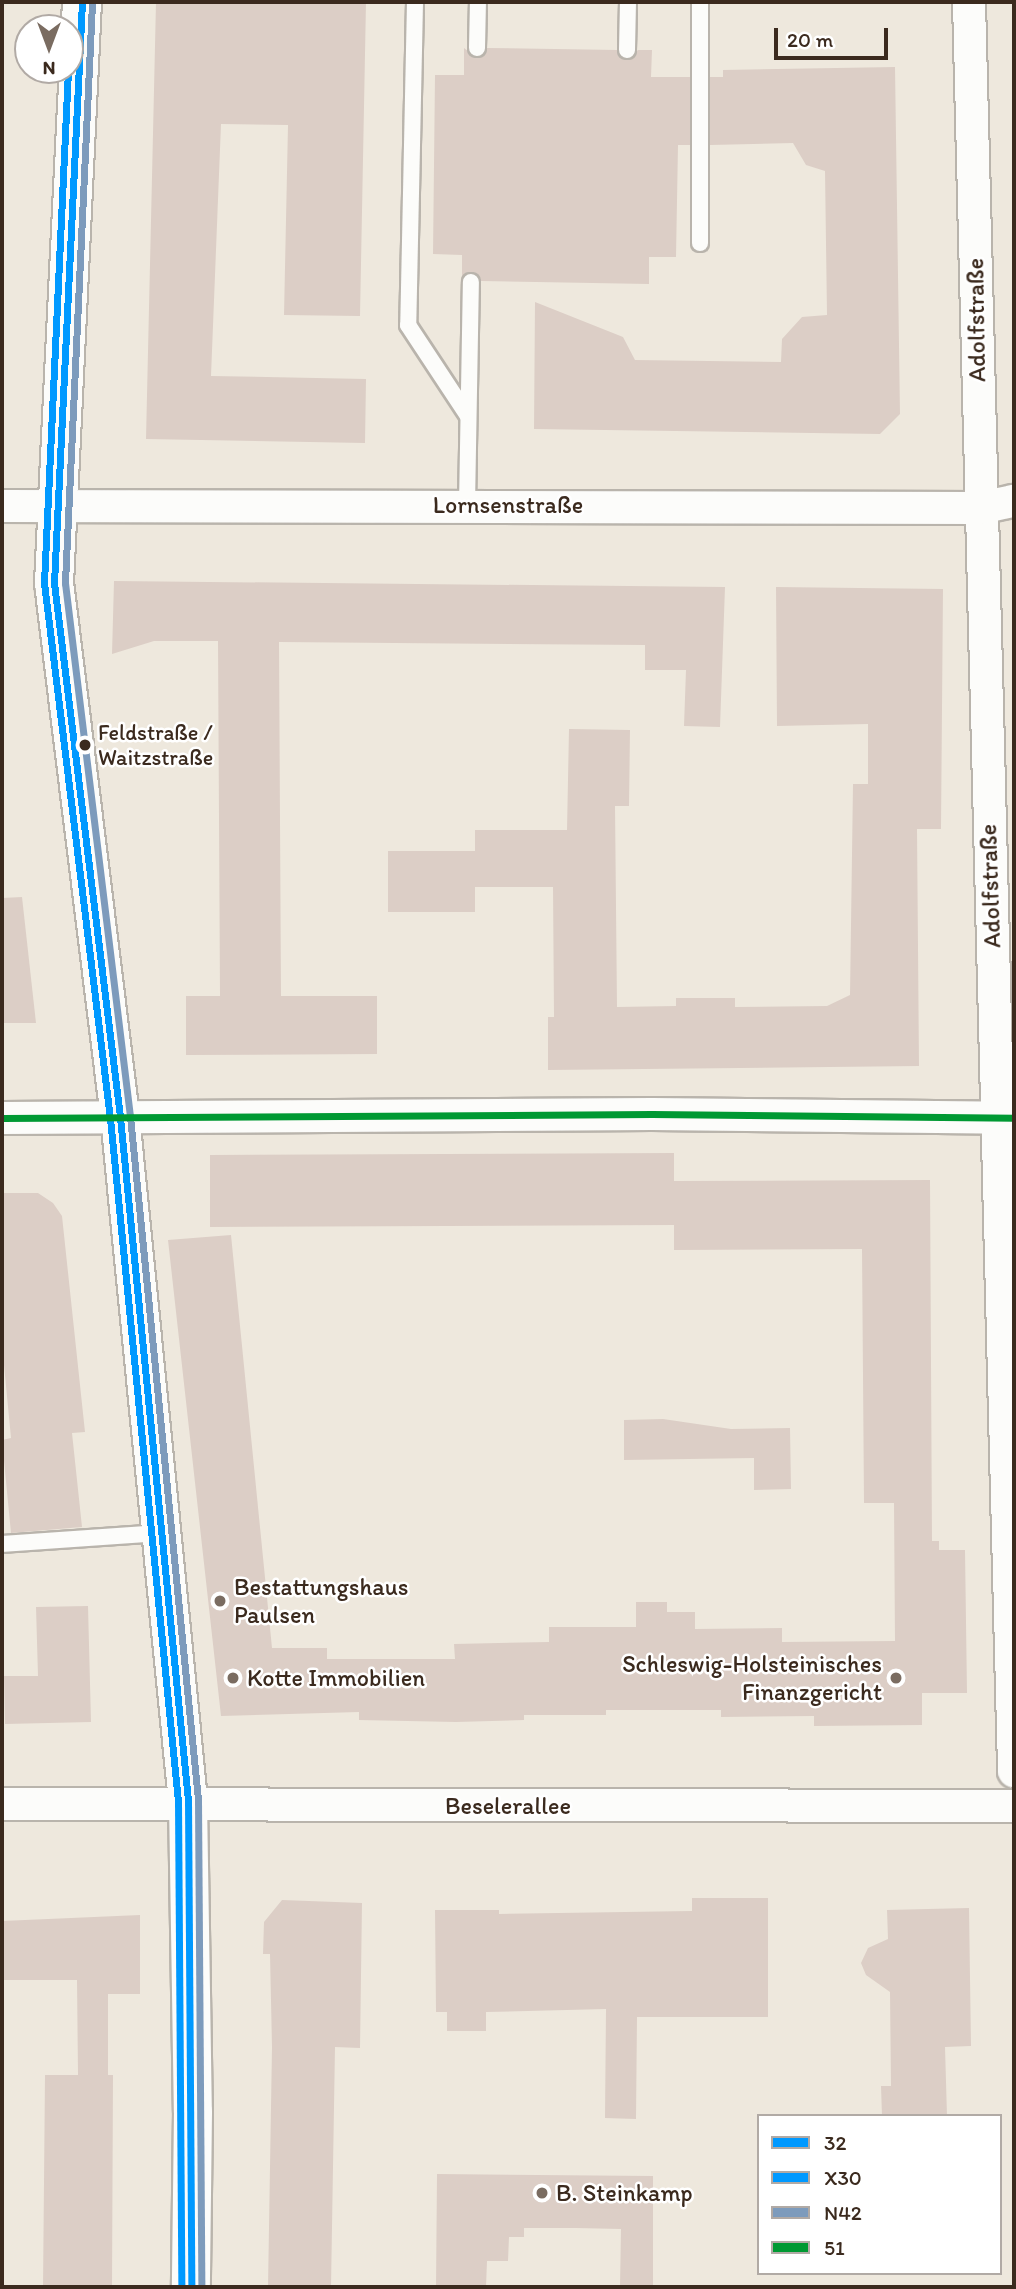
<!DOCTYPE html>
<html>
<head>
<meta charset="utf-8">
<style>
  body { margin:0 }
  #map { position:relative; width:1016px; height:2289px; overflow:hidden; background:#eee8dd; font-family:Itim,sans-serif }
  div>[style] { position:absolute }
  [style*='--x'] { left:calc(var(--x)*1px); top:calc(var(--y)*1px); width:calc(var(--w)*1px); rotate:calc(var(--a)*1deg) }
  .building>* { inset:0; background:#dccec6 }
  .roads { filter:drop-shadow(2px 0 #b9b4ac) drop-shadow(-2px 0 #b9b4ac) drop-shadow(0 2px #b9b4ac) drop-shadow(0 -2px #b9b4ac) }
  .service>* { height:16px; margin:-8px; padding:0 8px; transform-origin:8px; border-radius:8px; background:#fcfcfa }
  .minor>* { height:32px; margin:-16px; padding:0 16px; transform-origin:16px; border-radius:16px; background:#fcfcfa }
  .tertiary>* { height:38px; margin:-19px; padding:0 19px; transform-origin:19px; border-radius:19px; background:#fcfcfa }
  .bus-1>* { height:7px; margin:-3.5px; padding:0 3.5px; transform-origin:3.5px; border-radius:3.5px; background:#09f }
  .bus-2>* { height:7px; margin:-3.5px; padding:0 3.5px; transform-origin:3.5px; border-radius:3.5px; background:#09f }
  .bus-3>* { height:7px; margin:-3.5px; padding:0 3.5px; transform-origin:3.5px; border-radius:3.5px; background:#7d9bbc }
  .bus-4>* { height:7px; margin:-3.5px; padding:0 3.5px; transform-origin:3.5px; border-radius:3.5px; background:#093 }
  .dots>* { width:19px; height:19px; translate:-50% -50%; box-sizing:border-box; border:4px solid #fff; border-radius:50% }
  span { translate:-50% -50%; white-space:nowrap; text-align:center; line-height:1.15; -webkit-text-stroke:5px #fff; paint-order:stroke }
  .bus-label { font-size:22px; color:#3b2a1e }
  .left { translate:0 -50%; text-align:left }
  .street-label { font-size:24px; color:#3b2a1e }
  .poi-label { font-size:24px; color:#3b2a1e }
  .right { translate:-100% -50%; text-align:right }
  .frame { position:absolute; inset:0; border:4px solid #3b2a1e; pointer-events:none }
  .legend { position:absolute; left:757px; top:2114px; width:245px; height:161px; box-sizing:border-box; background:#fff; border:2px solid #b1aaa5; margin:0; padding:9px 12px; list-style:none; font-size:21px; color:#3b2a1e }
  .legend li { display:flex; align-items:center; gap:14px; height:35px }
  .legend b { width:35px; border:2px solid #b1aaa5 }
  .north { position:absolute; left:14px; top:14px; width:70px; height:70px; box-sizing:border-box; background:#fff; border:2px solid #b1aaa5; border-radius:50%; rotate:180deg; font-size:19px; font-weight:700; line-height:28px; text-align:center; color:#3b2a1e }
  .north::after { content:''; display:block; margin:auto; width:24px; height:32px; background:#7a6c61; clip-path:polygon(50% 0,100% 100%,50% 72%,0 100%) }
  .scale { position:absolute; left:774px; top:28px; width:114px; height:32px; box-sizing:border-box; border:4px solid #3b2a1e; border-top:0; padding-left:9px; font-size:21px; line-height:24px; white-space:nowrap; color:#3b2a1e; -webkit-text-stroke:5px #fff; paint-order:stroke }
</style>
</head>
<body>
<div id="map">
  <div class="building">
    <div style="clip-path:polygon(156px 2px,366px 2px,360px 316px,284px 315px,288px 125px,221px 124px,211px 376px,366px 379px,365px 443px,146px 439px)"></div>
    <div style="clip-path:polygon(464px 48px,477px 58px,487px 48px,617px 50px,627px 60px,638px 50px,652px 50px,651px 77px,690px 77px,690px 145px,678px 145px,676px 257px,649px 257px,649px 284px,481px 281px,472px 272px,462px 277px,462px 255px,433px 254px,435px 75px,464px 75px)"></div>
    <div style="clip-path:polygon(895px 67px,900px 414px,880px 434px,534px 429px,535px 302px,623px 337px,635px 360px,781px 362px,782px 339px,802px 317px,827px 315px,825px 171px,806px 165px,793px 143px,710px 145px,710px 77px,723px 77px,723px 70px)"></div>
    <div style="clip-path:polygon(114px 581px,725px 587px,720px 727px,684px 726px,686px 670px,645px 670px,645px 645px,279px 642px,281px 996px,377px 996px,377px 1054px,186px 1055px,186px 996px,220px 996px,218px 641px,154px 641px,112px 654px)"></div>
    <div style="clip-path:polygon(776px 587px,943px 589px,941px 829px,917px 829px,919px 1066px,548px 1070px,548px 1017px,554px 1017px,553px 887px,475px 887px,475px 912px,388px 912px,388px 851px,475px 851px,475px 830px,567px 830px,569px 729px,630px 730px,629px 806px,615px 806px,617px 1007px,676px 1006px,676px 998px,735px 998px,735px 1007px,827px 1006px,850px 995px,853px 784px,868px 784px,868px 724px,777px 726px)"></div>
    <div style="clip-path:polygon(22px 897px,36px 1023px,2px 1023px,2px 898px)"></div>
    <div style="clip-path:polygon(674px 1153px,674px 1181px,930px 1180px,932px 1541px,939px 1541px,939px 1550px,965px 1550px,967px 1693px,922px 1693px,922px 1725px,814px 1726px,814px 1716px,721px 1717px,721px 1710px,606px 1710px,606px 1715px,524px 1715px,524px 1720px,456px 1722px,359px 1720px,359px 1712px,221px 1716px,168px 1240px,231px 1235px,272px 1648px,327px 1648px,327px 1659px,455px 1659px,454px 1644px,549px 1642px,549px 1627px,636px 1627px,636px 1602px,667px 1602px,667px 1612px,695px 1612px,695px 1629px,782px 1628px,782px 1642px,895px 1641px,894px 1503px,864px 1503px,862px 1249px,674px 1250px,674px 1225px,210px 1227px,210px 1155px)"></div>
    <div style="clip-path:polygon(2px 1193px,38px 1193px,53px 1203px,62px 1216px,85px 1432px,72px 1433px,82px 1527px,11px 1533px,2px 1440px,11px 1438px,2px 1344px)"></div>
    <div style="clip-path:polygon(663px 1419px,731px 1429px,790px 1428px,791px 1489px,754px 1490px,754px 1458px,624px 1460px,624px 1420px)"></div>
    <div style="clip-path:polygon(88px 1606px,91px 1722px,5px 1724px,4px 1676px,38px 1676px,36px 1607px)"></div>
    <div style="clip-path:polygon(692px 1898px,768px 1898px,768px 2017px,637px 2017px,636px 2119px,605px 2118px,606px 2009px,486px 2012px,486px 2031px,447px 2031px,447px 2012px,436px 2012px,435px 1910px,499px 1910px,499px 1914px,692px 1911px)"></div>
    <div style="clip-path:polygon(282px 1900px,362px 1903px,360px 2048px,335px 2047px,331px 2287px,268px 2287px,272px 2047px,270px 1954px,263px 1954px,264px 1922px)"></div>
    <div style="clip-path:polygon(969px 1908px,971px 2046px,945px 2047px,947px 2116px,882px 2116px,881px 2086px,891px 2086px,890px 1992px,866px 1975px,861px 1963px,868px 1948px,888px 1939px,887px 1910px)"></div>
    <div style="clip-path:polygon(140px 1915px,140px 1994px,108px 1994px,108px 2075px,113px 2075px,112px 2287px,43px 2287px,45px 2075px,78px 2075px,77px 1980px,2px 1980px,2px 1921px)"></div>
    <div style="clip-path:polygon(437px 2174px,653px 2176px,653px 2287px,620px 2287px,621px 2229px,576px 2228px,524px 2228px,524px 2237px,509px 2237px,508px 2261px,487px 2261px,486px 2287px,436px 2287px)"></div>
  </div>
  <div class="roads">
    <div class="service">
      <div style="--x:415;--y:2;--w:323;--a:91.2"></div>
      <div style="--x:408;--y:325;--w:109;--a:56.6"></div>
      <div style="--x:700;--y:2;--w:241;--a:90"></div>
      <div style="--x:477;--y:48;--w:46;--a:-88.8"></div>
      <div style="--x:627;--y:50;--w:48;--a:-88.8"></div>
      <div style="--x:467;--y:505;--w:223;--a:-89"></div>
      <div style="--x:2;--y:1544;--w:158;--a:-4"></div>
    </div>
    <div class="minor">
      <div style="--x:969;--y:2;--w:1770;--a:88.54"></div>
      <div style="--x:2;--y:506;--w:978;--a:0.12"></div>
      <div style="--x:980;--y:508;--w:35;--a:-12"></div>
      <div style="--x:2;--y:1118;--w:650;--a:-0.35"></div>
      <div style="--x:652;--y:1114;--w:362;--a:0.6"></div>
      <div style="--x:2;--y:1804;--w:1012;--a:0.11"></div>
    </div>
    <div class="tertiary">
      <div style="--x:82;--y:2;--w:582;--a:92.76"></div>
      <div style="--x:54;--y:583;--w:538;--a:82.95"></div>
      <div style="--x:120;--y:1117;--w:687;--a:84.32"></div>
      <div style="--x:188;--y:1801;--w:311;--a:89.1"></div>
      <div style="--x:193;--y:2112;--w:175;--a:90.7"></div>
    </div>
  </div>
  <div class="bus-1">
    <div style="--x:82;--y:2;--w:582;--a:92.76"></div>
    <div style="--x:54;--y:583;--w:538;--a:82.95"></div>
    <div style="--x:120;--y:1117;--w:687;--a:84.32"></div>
    <div style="--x:188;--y:1801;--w:486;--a:89.6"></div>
  </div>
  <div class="bus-2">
    <div style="--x:68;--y:70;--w:514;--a:92.68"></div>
    <div style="--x:44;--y:583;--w:539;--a:82.97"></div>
    <div style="--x:110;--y:1118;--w:687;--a:84.32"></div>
    <div style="--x:178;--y:1802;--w:485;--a:89.6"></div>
  </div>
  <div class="bus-3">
    <div style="--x:92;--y:3;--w:581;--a:92.67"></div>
    <div style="--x:65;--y:583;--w:537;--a:83.05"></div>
    <div style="--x:130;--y:1116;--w:687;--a:84.32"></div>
    <div style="--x:198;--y:1800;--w:487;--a:89.6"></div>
  </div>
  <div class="bus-4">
    <div style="--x:2;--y:1118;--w:650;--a:-0.35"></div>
    <div style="--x:652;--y:1114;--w:362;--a:0.6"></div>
  </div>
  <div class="dots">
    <div style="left:85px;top:745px;background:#3b2a1e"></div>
    <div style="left:220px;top:1601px;background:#7a6c61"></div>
    <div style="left:233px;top:1678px;background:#7a6c61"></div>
    <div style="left:896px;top:1678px;background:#7a6c61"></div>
    <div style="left:542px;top:2193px;background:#7a6c61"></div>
  </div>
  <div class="bus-label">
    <span class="left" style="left:98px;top:745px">Feldstraße /<br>Waitzstraße</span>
  </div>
  <div class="street-label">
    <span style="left:976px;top:320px;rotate:-91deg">Adolfstraße</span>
    <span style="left:508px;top:505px">Lornsenstraße</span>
    <span style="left:990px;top:886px;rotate:-92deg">Adolfstraße</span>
    <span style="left:508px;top:1806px">Beselerallee</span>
  </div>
  <div class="poi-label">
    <span class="left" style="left:234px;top:1601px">Bestattungshaus<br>Paulsen</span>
    <span class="right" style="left:882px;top:1678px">Schleswig-Holsteinisches<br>Finanzgericht</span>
    <span class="left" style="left:247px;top:1678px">Kotte Immobilien</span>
    <span class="left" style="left:556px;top:2193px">B. Steinkamp</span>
  </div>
  <div class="frame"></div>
  <ul class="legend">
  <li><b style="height:9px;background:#09f"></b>32</li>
  <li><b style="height:9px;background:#09f"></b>X30</li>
  <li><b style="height:9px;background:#7d9bbc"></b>N42</li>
  <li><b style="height:9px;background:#093"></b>51</li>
  </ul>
  <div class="north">N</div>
  <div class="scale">20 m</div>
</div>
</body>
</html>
